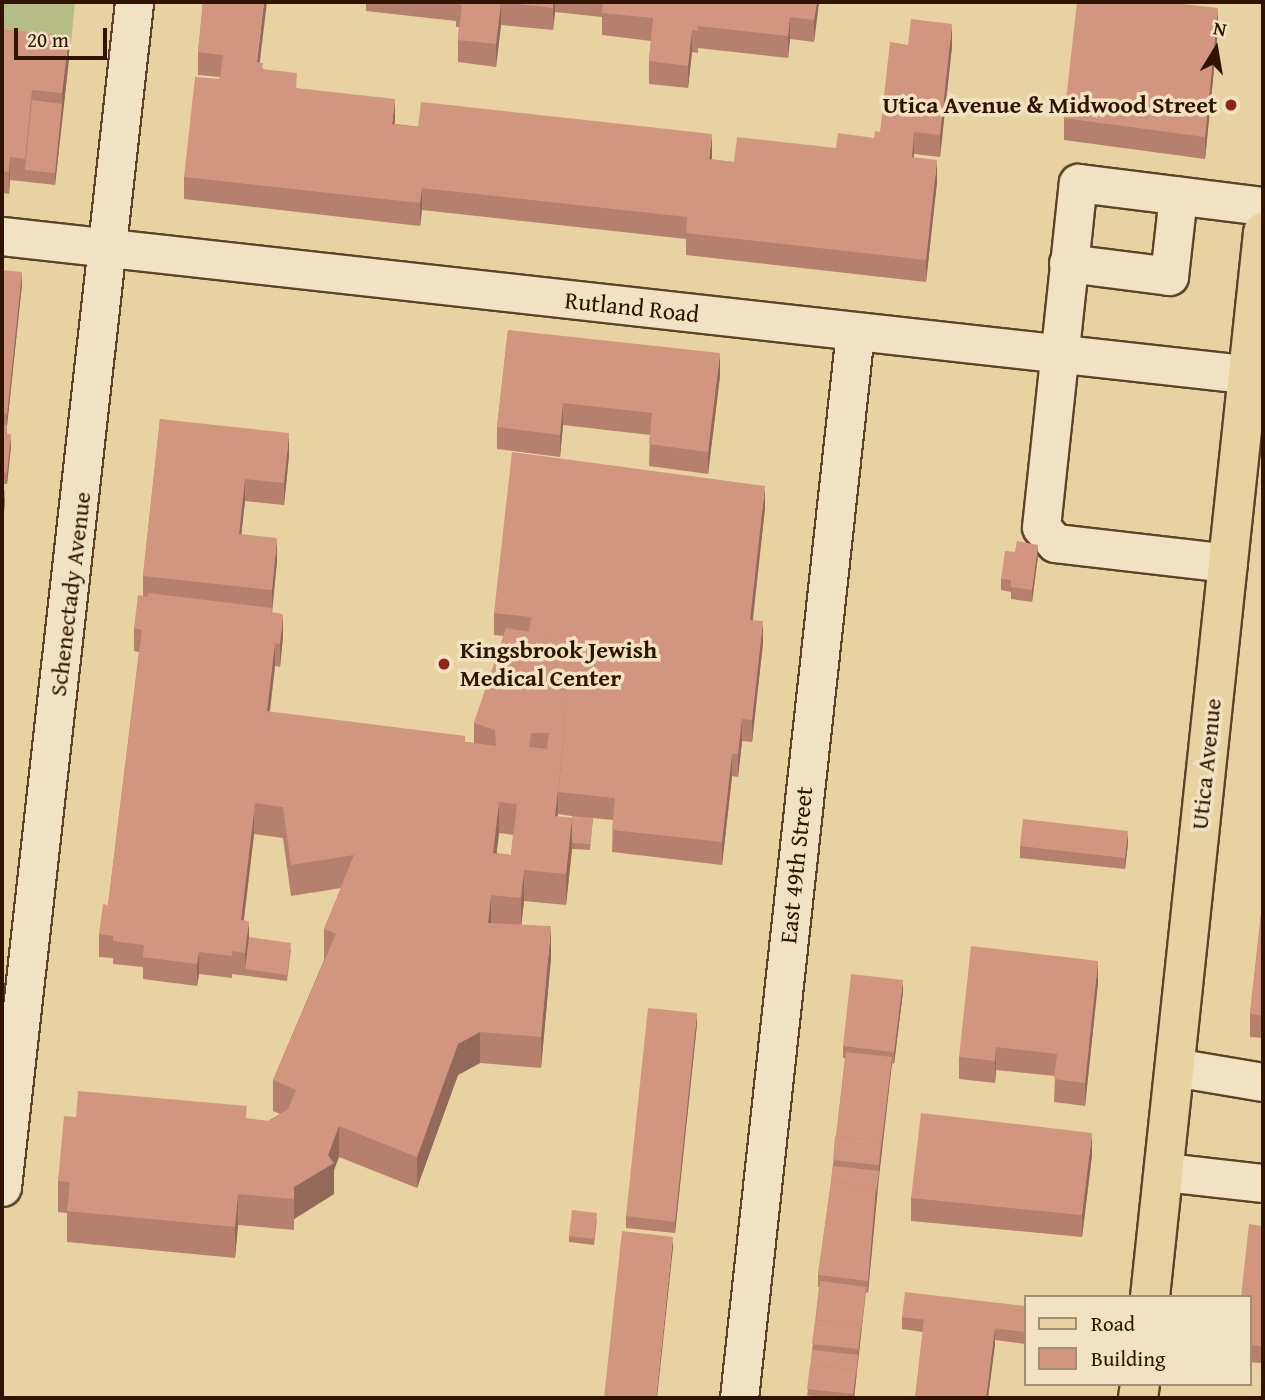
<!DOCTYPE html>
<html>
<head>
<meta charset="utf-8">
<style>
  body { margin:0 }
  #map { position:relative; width:1265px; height:1400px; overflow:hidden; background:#e9d2a2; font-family:"Gentium Book Plus",serif }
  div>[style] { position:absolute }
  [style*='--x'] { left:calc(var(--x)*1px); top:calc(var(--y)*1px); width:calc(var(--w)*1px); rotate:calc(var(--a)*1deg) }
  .green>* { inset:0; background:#b5bc86 }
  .roads { filter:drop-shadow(2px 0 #5f4329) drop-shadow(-2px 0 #5f4329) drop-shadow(0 2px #5f4329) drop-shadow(0 -2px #5f4329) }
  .minor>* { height:37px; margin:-18.5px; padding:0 18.5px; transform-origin:18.5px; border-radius:18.5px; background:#f1e2c3 }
  .major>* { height:38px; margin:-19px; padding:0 19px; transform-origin:19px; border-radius:19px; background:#e9d2a2 }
  .wall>* { inset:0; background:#b5816e }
  .shaded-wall>* { inset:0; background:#93695a }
  .building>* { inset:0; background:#d29680 }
  .dots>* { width:19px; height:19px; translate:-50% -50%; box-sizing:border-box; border:4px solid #f1e2c3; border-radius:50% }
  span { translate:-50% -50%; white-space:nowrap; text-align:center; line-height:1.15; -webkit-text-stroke:7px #f1e2c3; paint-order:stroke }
  .poi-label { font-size:24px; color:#311301; font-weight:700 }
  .right { translate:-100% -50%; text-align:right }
  .left { translate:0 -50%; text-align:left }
  .street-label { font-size:24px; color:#311301 }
  .frame { position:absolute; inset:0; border:4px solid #311301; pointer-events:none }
  .legend { position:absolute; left:1024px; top:1295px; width:228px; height:91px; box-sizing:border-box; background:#f1e2c3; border:2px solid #a48f75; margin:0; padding:9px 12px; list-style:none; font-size:21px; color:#311301 }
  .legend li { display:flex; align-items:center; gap:14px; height:35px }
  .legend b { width:35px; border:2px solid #a48f75 }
  .north { position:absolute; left:1181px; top:14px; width:70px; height:70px; -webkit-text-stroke:5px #f1e2c3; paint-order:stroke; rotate:11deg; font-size:19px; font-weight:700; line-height:28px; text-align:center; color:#311301 }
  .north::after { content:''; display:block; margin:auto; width:24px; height:32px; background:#311301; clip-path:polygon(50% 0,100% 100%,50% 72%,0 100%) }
  .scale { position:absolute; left:14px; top:28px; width:93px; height:32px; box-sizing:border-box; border:4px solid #311301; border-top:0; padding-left:9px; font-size:21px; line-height:24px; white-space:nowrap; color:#311301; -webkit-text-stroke:5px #f1e2c3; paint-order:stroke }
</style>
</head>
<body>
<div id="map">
  <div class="green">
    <div style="clip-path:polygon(2px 2px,75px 2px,70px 52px,2px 45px)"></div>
  </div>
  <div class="roads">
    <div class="minor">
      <div style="--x:2;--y:236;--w:1269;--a:6.34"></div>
      <div style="--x:1068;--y:263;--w:102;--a:7.3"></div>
      <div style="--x:1169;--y:276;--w:81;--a:-83.6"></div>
      <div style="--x:1228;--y:563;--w:174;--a:-173.4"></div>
      <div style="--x:1055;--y:543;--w:21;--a:-131"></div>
      <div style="--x:1041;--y:527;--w:346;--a:-83.9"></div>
      <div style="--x:1078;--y:183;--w:186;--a:7.1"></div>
      <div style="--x:1174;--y:1067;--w:90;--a:9.6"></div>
      <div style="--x:1165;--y:1172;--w:99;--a:6.4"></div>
      <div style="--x:2;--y:1187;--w:1192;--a:-83.64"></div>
      <div style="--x:739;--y:1398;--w:1072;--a:-83.79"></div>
    </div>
    <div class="major">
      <div style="--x:1150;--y:1297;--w:1071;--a:-83.94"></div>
      <div style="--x:1138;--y:1398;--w:14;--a:-82"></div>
    </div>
  </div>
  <div class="wall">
    <div style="clip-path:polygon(203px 2px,260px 63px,263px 69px,297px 88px,395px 124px,734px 162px,836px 148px,874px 138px,880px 132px,908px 45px,952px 46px,940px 157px,914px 154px,914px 157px,937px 182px,926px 282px,686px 255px,686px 239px,422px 210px,420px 226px,184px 199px,184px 177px,220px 77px,198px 75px,198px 52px)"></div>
    <div style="clip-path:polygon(366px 2px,819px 2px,814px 42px,790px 39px,788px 58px,698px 48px,698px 53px,692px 52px,688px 88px,649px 84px,649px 61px,651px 41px,602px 35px,602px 17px,555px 12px,553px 30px,501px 25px,496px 67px,458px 62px,458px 40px,459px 27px,456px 27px,456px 21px,366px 11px)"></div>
    <div style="clip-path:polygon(2px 29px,69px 59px,55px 185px,10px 180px,9px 194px,2px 193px)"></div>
    <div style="clip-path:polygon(1218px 30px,1205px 159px,1064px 140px,1064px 118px)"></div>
    <div style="clip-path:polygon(2px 270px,22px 284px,7px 425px,7px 434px,11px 446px,7px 484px,2px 484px)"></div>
    <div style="clip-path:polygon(508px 330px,720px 376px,708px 474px,649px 466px,650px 435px,563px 425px,560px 457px,497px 449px,497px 427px)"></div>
    <div style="clip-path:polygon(evenodd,160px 419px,289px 456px,284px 505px,245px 501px,241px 534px,277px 561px,272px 613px,283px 636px,280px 667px,275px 666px,270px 712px,465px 742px,474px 743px,474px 723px,504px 636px,494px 635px,494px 613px,765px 508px,753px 620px,763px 643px,752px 742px,742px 741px,738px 777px,732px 776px,722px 865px,612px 852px,613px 820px,593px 818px,590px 850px,572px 849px,566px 905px,524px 901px,521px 925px,551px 958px,541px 1068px,480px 1063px,458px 1075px,417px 1188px,339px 1157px,334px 1170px,334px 1194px,294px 1219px,294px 1230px,238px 1225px,235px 1258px,67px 1242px,67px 1213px,58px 1212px,58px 1181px,76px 1117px,247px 1119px,268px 1121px,280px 1114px,273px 1111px,273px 1080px,324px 960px,324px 929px,341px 888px,291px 896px,283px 838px,254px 834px,244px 920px,249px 937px,291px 949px,287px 981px,232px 974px,232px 978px,199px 974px,197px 986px,143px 979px,143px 967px,113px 964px,113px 958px,99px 957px,99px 934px,108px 905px,139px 652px,134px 651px,134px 628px,143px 596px,143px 576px,160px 419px,558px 814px,572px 816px,572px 818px,558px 817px,558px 814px,160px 419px,499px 833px,513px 835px,511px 855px,496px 853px,499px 833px)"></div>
    <div style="clip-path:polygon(1038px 556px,1032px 602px,1011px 599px,1011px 592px,1001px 590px,1001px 579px)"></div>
    <div style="clip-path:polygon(1128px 843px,1125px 869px,1020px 858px,1020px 846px)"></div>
    <div style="clip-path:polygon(1263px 897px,1263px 1038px,1250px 1037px,1250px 1014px)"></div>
    <div style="clip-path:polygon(1098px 983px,1085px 1106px,1054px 1102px,1055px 1076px,996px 1070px,995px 1083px,959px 1079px,959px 1057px)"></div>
    <div style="clip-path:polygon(903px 992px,894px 1064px,892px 1063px,876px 1199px,868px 1293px,866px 1292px,854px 1398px,807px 1398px,819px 1287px,818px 1287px,818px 1275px,831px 1182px,845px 1058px,843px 1058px,843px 1046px)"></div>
    <div style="clip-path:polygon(697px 1024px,675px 1233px,626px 1228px,626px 1216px)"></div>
    <div style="clip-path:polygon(1092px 1155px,1082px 1237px,911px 1221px,911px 1198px)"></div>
    <div style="clip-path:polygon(597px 1219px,594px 1245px,569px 1242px,569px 1236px)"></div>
    <div style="clip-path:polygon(1263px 1226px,1263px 1371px,1261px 1371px,1261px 1363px,1249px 1362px,1249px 1297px)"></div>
    <div style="clip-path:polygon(1025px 1306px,1025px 1344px,995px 1340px,988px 1398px,915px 1398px,923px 1332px,902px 1329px,902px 1317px)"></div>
  </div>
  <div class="shaded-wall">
    <div style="clip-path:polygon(264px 2px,267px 2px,257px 85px,257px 62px)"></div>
    <div style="clip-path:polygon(501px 2px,501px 25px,496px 67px,496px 44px)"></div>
    <div style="clip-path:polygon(553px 2px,555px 2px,555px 12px,553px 30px)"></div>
    <div style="clip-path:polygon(817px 2px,819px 2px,814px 42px,814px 20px)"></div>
    <div style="clip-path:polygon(1218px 8px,1218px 30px,1205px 159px,1205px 137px)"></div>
    <div style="clip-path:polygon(790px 17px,790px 39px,788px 58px,788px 36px)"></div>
    <div style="clip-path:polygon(952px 24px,952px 46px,940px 157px,940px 135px)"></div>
    <div style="clip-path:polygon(692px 30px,692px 52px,688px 88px,688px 66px)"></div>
    <div style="clip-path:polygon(69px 36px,69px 59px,55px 185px,55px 173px,62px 104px,62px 93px)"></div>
    <div style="clip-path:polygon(395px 99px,395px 121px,392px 146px,392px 124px)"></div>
    <div style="clip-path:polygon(914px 132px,914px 154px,912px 179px,912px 157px)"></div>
    <div style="clip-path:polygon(712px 134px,712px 157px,709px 181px,709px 159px)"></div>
    <div style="clip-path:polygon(10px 157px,10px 180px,9px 194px,9px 172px)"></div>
    <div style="clip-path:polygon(937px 160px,937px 182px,926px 282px,926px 260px)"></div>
    <div style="clip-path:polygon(422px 188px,422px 210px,420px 226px,420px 203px)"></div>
    <div style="clip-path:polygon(22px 272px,22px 284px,7px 426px,7px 414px)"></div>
    <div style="clip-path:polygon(720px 353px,720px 376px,708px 474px,708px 452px)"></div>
    <div style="clip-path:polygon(563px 403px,563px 425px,560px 457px,560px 435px)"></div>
    <div style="clip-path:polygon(289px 433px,289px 456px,284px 505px,284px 483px)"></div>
    <div style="clip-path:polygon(11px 434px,11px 446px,7px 484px,7px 473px)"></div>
    <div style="clip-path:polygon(245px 479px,245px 501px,239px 556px,239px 534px)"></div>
    <div style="clip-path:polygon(765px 486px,765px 508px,750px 642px,750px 620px)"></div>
    <div style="clip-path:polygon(5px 490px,5px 502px,2px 533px,2px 521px)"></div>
    <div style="clip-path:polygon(277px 538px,277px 561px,272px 611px,272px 630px,272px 590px)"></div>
    <div style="clip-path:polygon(1038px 545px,1038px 556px,1032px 602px,1032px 590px)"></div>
    <div style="clip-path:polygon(283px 614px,283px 636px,280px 667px,280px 644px)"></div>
    <div style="clip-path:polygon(763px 621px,763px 643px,752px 742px,752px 720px)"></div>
    <div style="clip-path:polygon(275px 643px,275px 666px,258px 804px,256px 803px)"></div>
    <div style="clip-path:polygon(742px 719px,742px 741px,738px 777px,738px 754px)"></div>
    <div style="clip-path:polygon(565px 727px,558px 792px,558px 814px,555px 847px,555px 816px)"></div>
    <div style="clip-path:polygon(732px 754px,732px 776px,722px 865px,722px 842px)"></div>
    <div style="clip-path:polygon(499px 802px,499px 833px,493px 884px,493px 853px)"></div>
    <div style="clip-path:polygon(254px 813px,254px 834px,241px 942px,241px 920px)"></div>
    <div style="clip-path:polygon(572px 818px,572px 849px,566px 905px,566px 874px)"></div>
    <div style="clip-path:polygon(1128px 831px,1128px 843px,1125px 869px,1125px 858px)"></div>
    <div style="clip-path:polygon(524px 870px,524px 901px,521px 929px,521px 898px)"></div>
    <div style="clip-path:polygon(491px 895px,491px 926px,488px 923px)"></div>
    <div style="clip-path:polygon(249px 921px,249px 943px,245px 969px,245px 953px)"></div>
    <div style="clip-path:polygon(551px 926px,551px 958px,541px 1068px,541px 1037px)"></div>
    <div style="clip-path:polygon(199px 952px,199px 974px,197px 986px,197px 964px)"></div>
    <div style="clip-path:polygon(1098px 961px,1098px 983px,1085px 1106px,1085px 1083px)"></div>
    <div style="clip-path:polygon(903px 980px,903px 992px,894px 1064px,894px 1052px)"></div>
    <div style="clip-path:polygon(697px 1013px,697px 1024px,675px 1233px,675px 1222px)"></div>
    <div style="clip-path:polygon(480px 1032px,480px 1063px,458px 1075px,417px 1188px,417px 1157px,458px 1044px)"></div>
    <div style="clip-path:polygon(996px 1047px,996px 1070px,995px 1083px,995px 1061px)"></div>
    <div style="clip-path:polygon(892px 1057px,892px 1063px,879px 1177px,879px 1165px)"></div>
    <div style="clip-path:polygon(339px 1126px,339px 1157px,334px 1170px,334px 1194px,294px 1219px,294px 1230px,294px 1187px,328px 1155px)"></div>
    <div style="clip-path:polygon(1092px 1133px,1092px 1155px,1082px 1237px,1082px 1215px)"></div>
    <div style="clip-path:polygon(879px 1171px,879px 1177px,868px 1293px,868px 1281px,876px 1187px)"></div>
    <div style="clip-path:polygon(238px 1194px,238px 1225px,235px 1258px,235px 1227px)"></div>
    <div style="clip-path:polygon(673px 1237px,673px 1248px,657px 1398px,656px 1398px)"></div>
    <div style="clip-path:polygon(866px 1287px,854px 1398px,853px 1398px)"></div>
    <div style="clip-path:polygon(995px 1328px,995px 1345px,988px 1398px,986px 1398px)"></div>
  </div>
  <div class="building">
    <div style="clip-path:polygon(203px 2px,264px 2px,257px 62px,263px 63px,262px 69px,297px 73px,296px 88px,395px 99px,392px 124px,418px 127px,421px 102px,712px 134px,709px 159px,734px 162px,737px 137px,836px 148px,838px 133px,874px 138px,875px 131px,880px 132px,890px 42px,908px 45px,911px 19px,952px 24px,940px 135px,914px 132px,912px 157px,937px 160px,926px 260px,686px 233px,687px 217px,422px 188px,420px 203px,184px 177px,195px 77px,220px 79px,223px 55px,198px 52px)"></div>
    <div style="clip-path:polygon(456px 2px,553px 2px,553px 8px,501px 2px,496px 44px,458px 40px,462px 5px,456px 4px)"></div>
    <div style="clip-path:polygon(603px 2px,817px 2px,814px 20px,790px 17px,788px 36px,698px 26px,698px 31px,692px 30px,688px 66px,649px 61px,653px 18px,602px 13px)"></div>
    <div style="clip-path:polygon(1077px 2px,1166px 2px,1218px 8px,1205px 137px,1064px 118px)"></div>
    <div style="clip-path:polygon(2px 29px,69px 36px,62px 93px,32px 90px,25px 159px,10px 157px,9px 172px,2px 171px)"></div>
    <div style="clip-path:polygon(32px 100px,62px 104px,55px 173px,25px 170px)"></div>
    <div style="clip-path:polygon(2px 270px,22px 272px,7px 414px,2px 413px)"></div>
    <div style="clip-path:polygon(508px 330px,720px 353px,708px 452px,649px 444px,652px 413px,563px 403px,560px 435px,497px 427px)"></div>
    <div style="clip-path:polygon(160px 419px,289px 433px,284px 483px,245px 479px,239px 534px,277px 538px,272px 590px,143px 576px)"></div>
    <div style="clip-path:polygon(2px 424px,7px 425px,6px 434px,11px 434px,7px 473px,2px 472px)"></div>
    <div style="clip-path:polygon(512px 452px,765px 486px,750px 620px,763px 621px,752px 720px,742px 719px,738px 754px,732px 754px,722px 842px,612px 830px,615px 798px,558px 792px,565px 727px,554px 636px,529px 632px,531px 617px,494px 613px)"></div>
    <div style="clip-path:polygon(2px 490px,5px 490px,2px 521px)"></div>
    <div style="clip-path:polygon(1017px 541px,1038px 545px,1032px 590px,1011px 587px,1011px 580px,1001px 579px,1005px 551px,1015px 552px)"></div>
    <div style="clip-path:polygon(148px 593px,272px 608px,271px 612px,283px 614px,280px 644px,275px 643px,267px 711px,266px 711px,241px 920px,249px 921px,245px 953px,232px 951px,232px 956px,199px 952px,197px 964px,143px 957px,144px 945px,113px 941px,113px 936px,99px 934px,103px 904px,108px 905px,142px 630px,134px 628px,138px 595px,148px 597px)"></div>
    <div style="clip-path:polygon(evenodd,506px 628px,554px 636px,565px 727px,555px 816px,572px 818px,566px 874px,524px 870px,521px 898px,491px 895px,488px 923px,551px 926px,541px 1037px,480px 1032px,458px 1044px,417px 1157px,339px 1126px,328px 1155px,334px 1163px,294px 1187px,294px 1199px,238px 1194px,235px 1227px,67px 1211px,70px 1182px,58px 1181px,64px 1116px,76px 1117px,78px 1091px,247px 1106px,246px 1118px,268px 1121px,288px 1109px,296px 1090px,273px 1080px,336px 934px,324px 929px,354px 855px,291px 865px,283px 807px,254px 803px,266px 711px,465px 736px,465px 742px,496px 746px,495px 730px,474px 723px,506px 628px,531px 733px,549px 733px,547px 749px,529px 747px,531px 733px,506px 628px,499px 802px,517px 804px,511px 855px,493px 853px,499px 802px)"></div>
    <div style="clip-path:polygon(572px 816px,593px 818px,590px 844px,572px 843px)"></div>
    <div style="clip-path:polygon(1023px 819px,1128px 831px,1125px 858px,1020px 846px)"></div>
    <div style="clip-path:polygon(1263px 897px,1263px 1016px,1250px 1014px)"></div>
    <div style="clip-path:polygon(249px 937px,291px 943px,287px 975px,245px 969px)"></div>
    <div style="clip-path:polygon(971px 946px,1098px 961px,1085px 1083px,1054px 1079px,1057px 1054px,996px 1047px,995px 1061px,959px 1057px)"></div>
    <div style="clip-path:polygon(851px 974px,903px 980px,894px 1052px,843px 1046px)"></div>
    <div style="clip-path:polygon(648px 1008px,697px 1013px,675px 1222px,626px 1216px)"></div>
    <div style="clip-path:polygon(846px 1052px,892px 1057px,881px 1147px,881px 1141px,836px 1136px)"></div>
    <div style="clip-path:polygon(921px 1113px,1092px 1133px,1082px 1215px,911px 1198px)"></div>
    <div style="clip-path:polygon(835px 1136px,881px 1141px,879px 1165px,833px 1160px)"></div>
    <div style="clip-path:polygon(833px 1166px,879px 1171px,876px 1193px,876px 1187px,831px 1182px)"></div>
    <div style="clip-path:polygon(831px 1182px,876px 1187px,868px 1281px,818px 1275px)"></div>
    <div style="clip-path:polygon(572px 1210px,597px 1213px,594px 1239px,569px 1236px)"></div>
    <div style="clip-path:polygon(1249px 1224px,1263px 1226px,1263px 1354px,1261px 1353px,1262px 1346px,1249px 1345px,1249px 1297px,1241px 1297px)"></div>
    <div style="clip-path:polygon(622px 1231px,673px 1237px,656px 1398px,604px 1398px)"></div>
    <div style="clip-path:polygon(820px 1281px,866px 1287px,861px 1331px,861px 1325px,816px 1320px)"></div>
    <div style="clip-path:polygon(905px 1292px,1025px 1306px,1025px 1332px,902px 1317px)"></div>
    <div style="clip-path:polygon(924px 1319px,995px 1328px,986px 1398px,915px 1398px)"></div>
    <div style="clip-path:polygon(815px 1320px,861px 1325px,858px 1349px,812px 1344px)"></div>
    <div style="clip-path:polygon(812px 1350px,858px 1355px,856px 1376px,856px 1370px,811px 1365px)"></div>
    <div style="clip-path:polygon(810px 1365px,856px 1370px,853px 1394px,807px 1389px)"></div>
    <div style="clip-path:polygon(807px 1395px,835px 1398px,807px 1398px)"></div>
  </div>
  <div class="dots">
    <div style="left:1231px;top:105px;background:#8f2418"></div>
    <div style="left:444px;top:664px;background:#8f2418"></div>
  </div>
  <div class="poi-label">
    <span class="right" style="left:1217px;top:105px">Utica Avenue &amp; Midwood Street</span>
    <span class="left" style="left:460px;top:664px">Kingsbrook Jewish<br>Medical Center</span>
  </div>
  <div class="street-label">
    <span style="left:632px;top:307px;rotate:6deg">Rutland Road</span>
    <span style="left:70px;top:594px;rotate:-83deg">Schenectady Avenue</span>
    <span style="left:1206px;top:764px;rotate:-84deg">Utica Avenue</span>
    <span style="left:796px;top:865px;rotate:-84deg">East 49th Street</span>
  </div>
  <div class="frame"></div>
  <ul class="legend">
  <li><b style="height:9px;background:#e9d2a2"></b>Road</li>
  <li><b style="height:19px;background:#d29680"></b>Building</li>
  </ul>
  <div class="north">N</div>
  <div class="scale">20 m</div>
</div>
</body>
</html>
